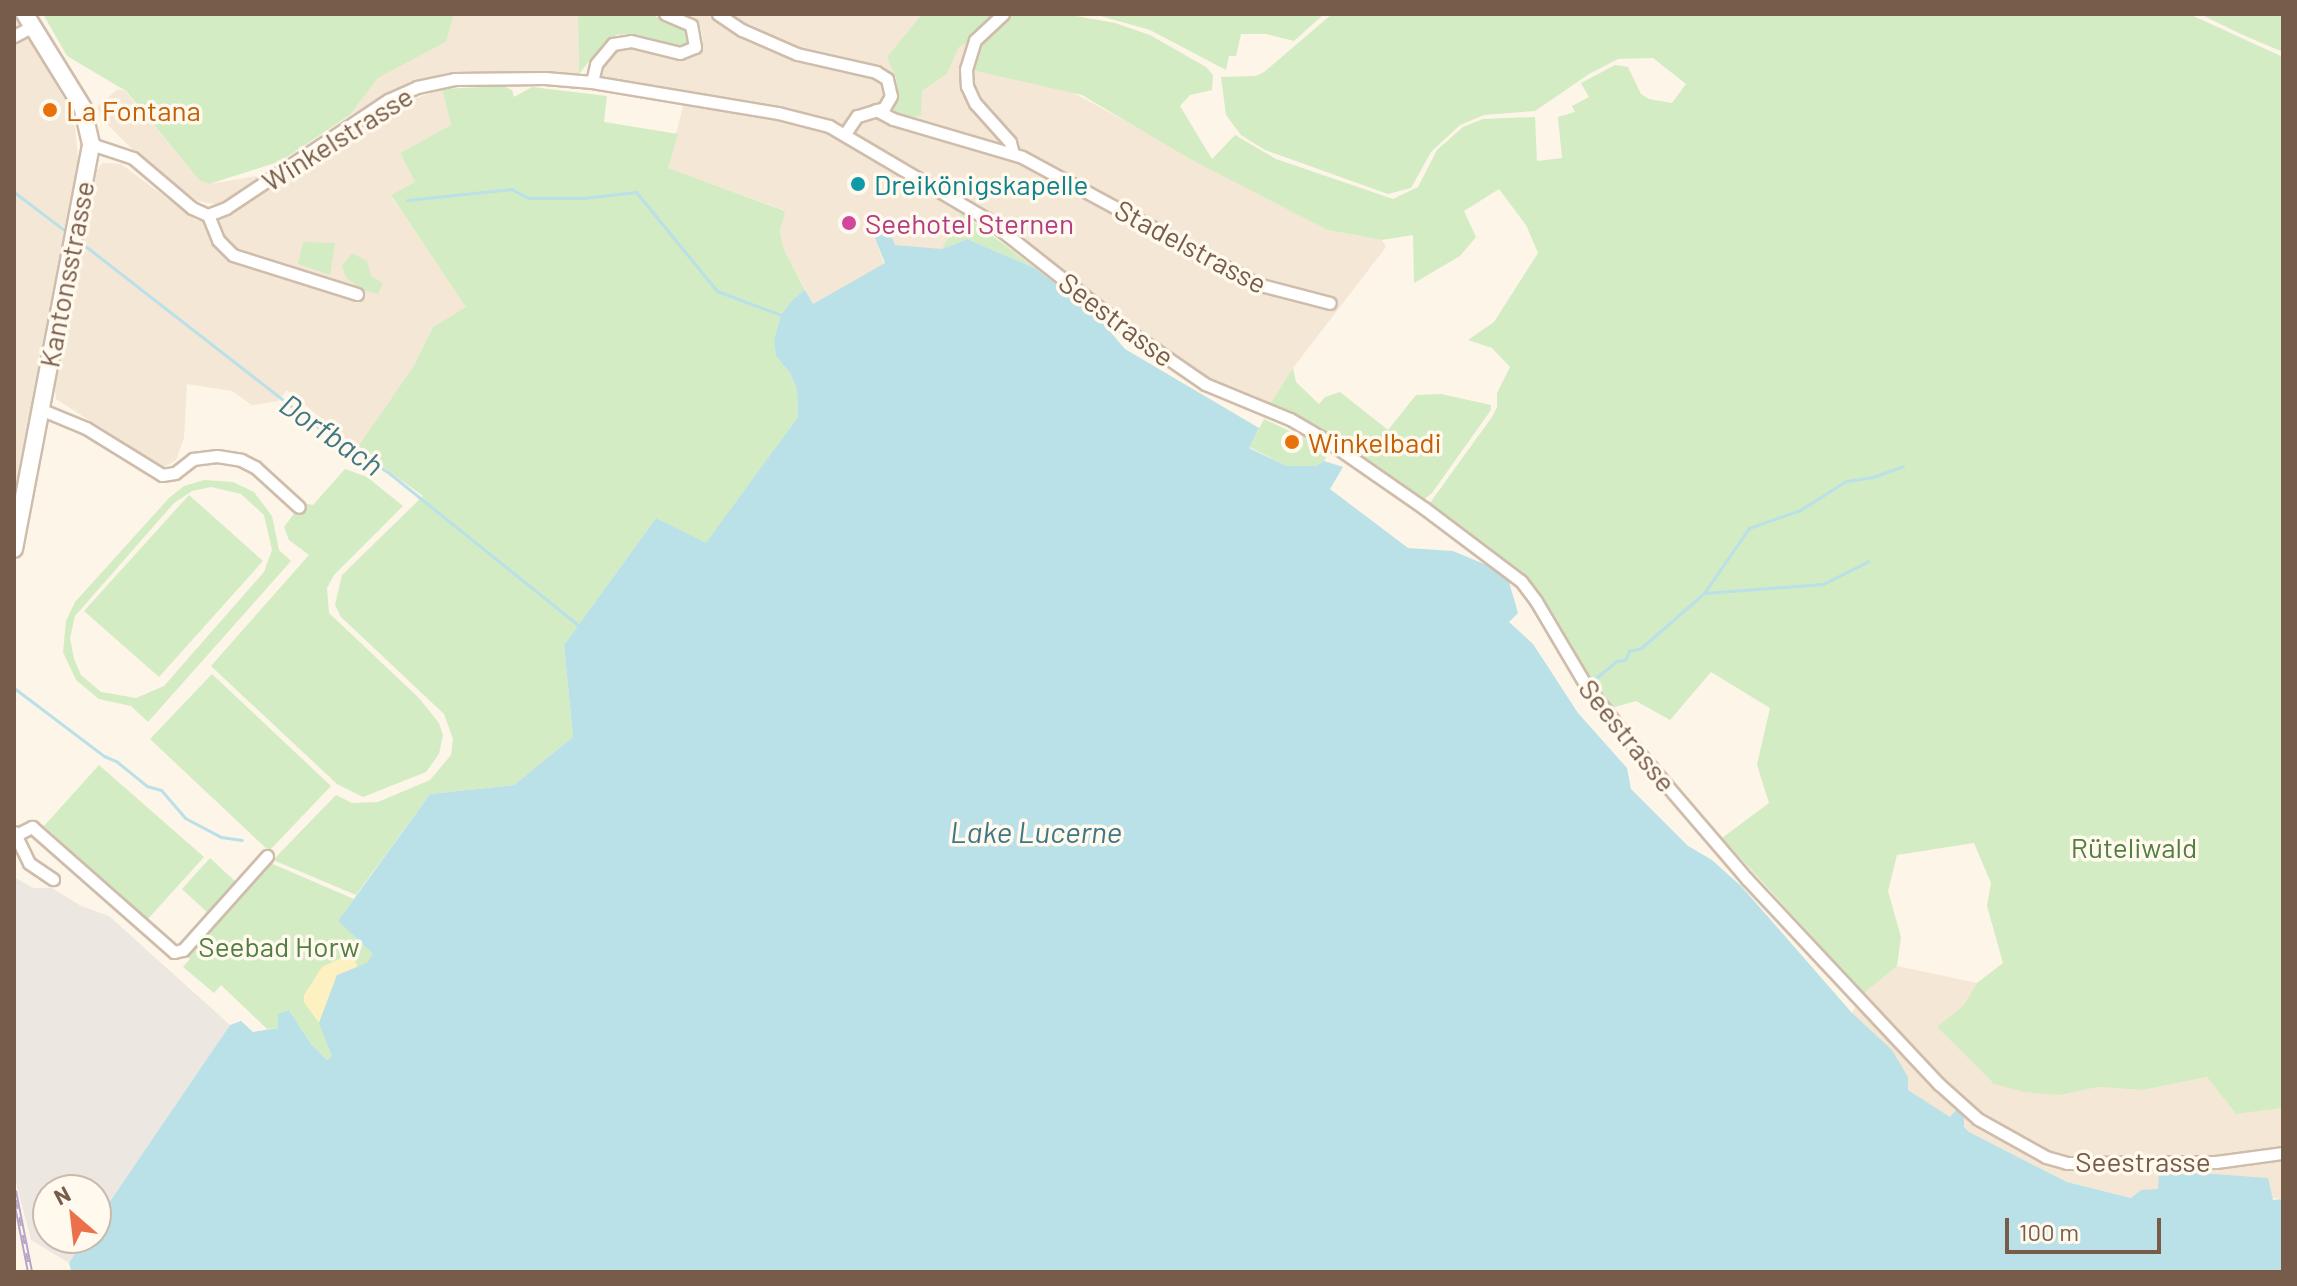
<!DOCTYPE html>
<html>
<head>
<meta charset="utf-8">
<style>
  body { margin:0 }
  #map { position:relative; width:2297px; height:1286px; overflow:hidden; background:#fdf5e7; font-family:Barlow,sans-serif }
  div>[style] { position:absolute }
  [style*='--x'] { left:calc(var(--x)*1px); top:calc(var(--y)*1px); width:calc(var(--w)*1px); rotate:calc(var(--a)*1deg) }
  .residential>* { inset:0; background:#f5e7d5 }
  .industrial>* { inset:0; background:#ede7e1 }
  .green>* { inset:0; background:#d3ecc4 }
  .sand>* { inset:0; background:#fdf1c1 }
  .water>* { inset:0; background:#bae0e8 }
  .stream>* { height:3px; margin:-1.5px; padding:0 1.5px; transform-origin:1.5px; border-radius:1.5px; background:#bae0e8 }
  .roads { filter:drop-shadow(2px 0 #cfbdac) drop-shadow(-2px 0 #cfbdac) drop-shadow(0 2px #cfbdac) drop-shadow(0 -2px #cfbdac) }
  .minor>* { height:11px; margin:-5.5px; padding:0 5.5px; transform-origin:5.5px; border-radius:5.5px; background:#fff }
  .secondary>* { height:16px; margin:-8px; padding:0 8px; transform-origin:8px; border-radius:8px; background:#fff }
  .rail>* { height:6px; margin-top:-3px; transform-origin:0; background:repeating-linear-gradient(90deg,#fff9ee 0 9px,#b8a4c8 0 18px); box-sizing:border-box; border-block:2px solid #b8a4c8 }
  .dots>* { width:22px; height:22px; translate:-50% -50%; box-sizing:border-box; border:4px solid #fff9ee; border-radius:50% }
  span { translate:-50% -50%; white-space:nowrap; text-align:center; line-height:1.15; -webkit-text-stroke:7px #fff9ee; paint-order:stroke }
  .food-label { font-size:28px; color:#c56008 }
  .left { translate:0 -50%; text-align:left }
  .street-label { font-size:28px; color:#785c4a }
  .culture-label { font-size:28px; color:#0d838f }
  .hotel-label { font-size:28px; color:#b23c85 }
  .park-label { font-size:28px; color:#527e42 }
  .water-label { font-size:30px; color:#3f7785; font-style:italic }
  .frame { position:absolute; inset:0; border:16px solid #785c4a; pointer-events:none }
  .north { position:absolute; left:32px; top:1174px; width:80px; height:80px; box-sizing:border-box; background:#fff9ee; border:2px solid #c9baac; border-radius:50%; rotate:332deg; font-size:22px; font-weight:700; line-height:32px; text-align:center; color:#785c4a }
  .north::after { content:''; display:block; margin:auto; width:28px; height:36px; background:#ea7149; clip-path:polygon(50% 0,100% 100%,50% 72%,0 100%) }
  .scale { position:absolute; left:2005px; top:1218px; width:156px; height:36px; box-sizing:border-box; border:4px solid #785c4a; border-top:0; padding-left:10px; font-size:24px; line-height:28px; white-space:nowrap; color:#785c4a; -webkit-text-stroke:6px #fff9ee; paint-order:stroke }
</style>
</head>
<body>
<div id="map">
  <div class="residential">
    <div style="clip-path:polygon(14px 14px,67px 104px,75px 126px,78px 160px,14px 498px)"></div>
    <div style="clip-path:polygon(454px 14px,578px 14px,579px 74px,504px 72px,427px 79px,396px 90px,350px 115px,378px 78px,446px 42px)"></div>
    <div style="clip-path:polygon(683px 14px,922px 14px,887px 57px,922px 91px,947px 74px,959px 47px,975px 40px,1328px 230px,1382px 240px,1386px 247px,1293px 368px,1268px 407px,1206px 379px,966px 203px,942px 250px,895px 245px,889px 229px,874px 236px,884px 264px,813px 304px,784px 250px,780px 231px,784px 210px,667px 168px,687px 92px,605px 79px,600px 73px,600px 67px,613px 50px,629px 45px,685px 59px,698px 53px,703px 41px,700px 26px,694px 18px)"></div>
    <div style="clip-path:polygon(118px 89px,125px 91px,199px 180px,209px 184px,257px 176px,260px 182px,220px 205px,198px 201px,146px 163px,104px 121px,97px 107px)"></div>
    <div style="clip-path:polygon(442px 89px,451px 125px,400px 153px,415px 182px,391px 196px,467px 307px,433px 327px,413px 367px,357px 448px,287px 390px,278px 401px,252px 405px,232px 391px,187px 384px,184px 438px,176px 460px,163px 468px,56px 399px,54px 379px,71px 297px,97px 170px,103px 163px,121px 164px,196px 220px,210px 223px,386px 109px)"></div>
    <div style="clip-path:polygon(1897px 966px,1977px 983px,1963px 1006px,2059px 1095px,2098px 1087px,2143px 1090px,2207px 1077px,2236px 1114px,2283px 1108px,2283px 1199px,2159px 1189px,2131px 1198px,2067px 1182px,1969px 1132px,1964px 1127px,1957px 1109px,1951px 1118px,1907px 1090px,1852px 1013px,1864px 993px)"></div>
  </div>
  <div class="industrial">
    <div style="clip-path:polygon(14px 877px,33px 888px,52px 888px,81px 906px,109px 916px,230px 1025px,96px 1222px,96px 1190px,48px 1190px,48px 1238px,85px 1238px,69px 1263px,31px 1240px,14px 1175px)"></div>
  </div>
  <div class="green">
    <div style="clip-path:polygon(43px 14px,454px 14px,446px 42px,378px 78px,350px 115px,281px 161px,209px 184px,199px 180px,126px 91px,67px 56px)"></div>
    <div style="clip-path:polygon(578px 14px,649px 14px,686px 28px,689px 44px,681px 48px,628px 34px,616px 35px,602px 45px,579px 74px)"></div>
    <div style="clip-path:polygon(922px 14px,1001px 14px,973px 41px,959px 47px,947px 74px,922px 91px,921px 115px,908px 118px,893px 112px,897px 80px,887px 57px)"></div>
    <div style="clip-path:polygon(1006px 14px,1065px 14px,1115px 23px,1150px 35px,1206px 67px,1213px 75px,1212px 90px,1190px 95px,1180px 106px,1212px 159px,1235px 135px,1276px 159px,1393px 199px,1418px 187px,1437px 150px,1463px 127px,1483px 119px,1535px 117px,1537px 161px,1562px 158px,1558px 117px,1575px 112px,1572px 106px,1589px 97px,1581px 83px,1615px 65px,1628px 67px,1641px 94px,1649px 99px,1672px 103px,1686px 84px,1653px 58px,1618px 59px,1589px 74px,1535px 111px,1484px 115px,1460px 125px,1431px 152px,1411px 188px,1388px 194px,1265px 150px,1241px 135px,1226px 115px,1221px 77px,1256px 76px,1264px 72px,1332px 14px,2189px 14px,2283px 57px,2283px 1108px,2236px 1114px,2207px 1077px,2143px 1090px,2098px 1087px,2060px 1095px,2024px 1092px,1994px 1084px,1937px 1027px,1963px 1006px,1977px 983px,2003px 963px,1987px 906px,1991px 883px,1974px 843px,1897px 855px,1888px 891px,1901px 937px,1897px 966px,1864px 993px,1722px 838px,1769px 803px,1757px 765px,1770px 708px,1711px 672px,1670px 720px,1636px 701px,1611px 708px,1583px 672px,1538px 595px,1427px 507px,1492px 417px,1497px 407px,1497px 393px,1510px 367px,1492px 348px,1468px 340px,1494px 322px,1538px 253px,1526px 225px,1499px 189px,1464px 211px,1476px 237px,1460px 256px,1414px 283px,1413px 235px,1382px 240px,1328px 230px,1192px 160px,1082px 95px,968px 69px,974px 46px)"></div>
    <div style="clip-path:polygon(1094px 14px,1324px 14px,1294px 41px,1266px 34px,1241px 34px,1236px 56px,1229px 56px,1226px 70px,1150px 30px)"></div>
    <div style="clip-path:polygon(2200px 14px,2283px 14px,2283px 52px,2243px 35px)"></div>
    <div style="clip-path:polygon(503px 86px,512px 90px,514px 97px,532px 87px,607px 96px,604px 122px,678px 134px,668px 168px,785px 211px,780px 231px,784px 250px,805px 290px,793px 299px,781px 315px,774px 340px,776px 356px,790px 373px,797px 389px,798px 417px,706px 544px,656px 518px,564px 645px,573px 737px,514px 785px,430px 794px,356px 895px,273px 860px,336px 795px,352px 803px,378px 802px,430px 780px,451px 755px,453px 739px,444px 714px,341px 617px,335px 605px,342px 575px,423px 496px,357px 448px,413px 367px,433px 327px,466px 307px,391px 195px,415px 182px,400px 153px,451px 125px,442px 89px)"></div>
    <div style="clip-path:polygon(961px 213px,997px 239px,1035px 268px,967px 239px,942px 249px)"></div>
    <div style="clip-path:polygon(303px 242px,335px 243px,330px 275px,298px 264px)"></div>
    <div style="clip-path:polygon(352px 253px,367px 261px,371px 276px,383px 283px,378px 294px,360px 289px,346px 277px,342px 266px)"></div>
    <div style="clip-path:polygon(1293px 368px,1296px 382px,1319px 404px,1325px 397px,1340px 392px,1388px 430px,1416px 395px,1441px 394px,1491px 405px,1491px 410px,1432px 493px,1421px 502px,1268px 407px)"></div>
    <div style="clip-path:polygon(1264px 419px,1330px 450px,1324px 461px,1316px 466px,1287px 466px,1249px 447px)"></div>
    <div style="clip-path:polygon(345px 469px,367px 477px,403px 506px,334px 575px,327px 588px,329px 613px,419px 698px,439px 723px,443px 735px,439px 754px,426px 772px,363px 797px,337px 784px,211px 666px,309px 555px,289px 540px,284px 527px,302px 503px,313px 505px)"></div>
    <div style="clip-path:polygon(evenodd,204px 480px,233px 482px,254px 492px,272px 516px,279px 550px,291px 561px,148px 722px,131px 706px,99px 699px,76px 680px,63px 652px,66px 621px,75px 602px,169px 498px,184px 486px,204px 480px,211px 487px,241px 494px,264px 515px,272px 550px,264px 572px,164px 686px,136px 698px,101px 692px,81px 675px,74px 659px,70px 638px,75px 616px,174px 503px,192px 491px,211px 487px)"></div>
    <div style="clip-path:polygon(189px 495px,263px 561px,159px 677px,84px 611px)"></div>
    <div style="clip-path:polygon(212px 674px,331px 786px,269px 851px,150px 739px)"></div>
    <div style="clip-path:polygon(99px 765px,204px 857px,147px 920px,44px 826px)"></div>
    <div style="clip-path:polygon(210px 858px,238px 884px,210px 915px,182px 889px)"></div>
    <div style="clip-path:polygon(268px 862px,354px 899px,338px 921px,373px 954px,368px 963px,358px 968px,333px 1056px,327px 1060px,311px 1044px,289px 1010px,278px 1028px,267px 1029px,221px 985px,214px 993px,183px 967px,190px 959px,186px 955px)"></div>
  </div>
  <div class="sand">
    <div style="clip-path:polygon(354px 957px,358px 968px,337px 975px,319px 1023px,304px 1002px,304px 995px,322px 967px,341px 958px)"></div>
  </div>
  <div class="water">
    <div style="clip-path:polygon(889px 229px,895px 245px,942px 249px,967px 239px,1035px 268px,1094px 313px,1125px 349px,1259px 428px,1249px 448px,1287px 466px,1316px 466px,1324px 461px,1343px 467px,1330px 489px,1408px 548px,1453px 551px,1496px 569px,1509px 582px,1518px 613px,1509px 622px,1533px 644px,1578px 713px,1627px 768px,1631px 789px,1688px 846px,1712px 860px,1742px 887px,1852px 1013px,1892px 1050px,1908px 1077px,1908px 1090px,1950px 1117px,1957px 1109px,1964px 1115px,1964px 1127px,1969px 1132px,2067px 1182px,2131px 1198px,2141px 1190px,2158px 1189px,2159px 1170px,2268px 1178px,2273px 1200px,2283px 1199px,2283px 1272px,71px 1270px,69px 1263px,85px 1238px,96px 1238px,96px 1222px,230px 1025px,241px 1021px,253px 1032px,278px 1028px,278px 1014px,289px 1010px,311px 1044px,327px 1060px,332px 1056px,319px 1023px,337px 975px,367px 963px,373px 954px,338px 921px,430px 794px,514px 785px,573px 737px,564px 645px,656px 518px,706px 543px,798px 417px,797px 389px,790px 373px,776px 356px,774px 340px,781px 315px,793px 299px,805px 290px,813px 304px,885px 263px,874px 236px)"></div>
  </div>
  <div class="stream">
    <div style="--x:14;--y:192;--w:63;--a:37.2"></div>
    <div style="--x:407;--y:200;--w:105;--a:-6"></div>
    <div style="--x:511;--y:189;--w:20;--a:27"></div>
    <div style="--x:529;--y:198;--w:55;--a:0"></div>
    <div style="--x:584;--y:198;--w:52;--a:-6.6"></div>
    <div style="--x:636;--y:192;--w:128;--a:50.7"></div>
    <div style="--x:717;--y:291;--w:68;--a:20.6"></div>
    <div style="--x:84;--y:245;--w:299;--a:37.9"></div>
    <div style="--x:320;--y:429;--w:82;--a:32.5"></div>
    <div style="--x:389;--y:473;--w:243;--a:38.8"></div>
    <div style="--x:1704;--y:593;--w:119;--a:-4.3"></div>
    <div style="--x:1823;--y:584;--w:51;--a:-26.6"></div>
    <div style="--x:1596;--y:678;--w:26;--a:-40"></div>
    <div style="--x:1616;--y:661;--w:9;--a:-6"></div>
    <div style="--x:1625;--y:660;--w:10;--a:-66"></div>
    <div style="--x:1629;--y:651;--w:12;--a:-14"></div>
    <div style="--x:1641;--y:648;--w:84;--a:-41.1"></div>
    <div style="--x:1704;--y:593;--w:79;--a:-55.3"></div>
    <div style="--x:1749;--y:528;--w:54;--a:-19.4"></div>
    <div style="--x:1800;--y:510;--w:54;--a:-32.2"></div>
    <div style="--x:1846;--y:481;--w:27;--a:-8"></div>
    <div style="--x:1873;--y:477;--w:32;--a:-20"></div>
    <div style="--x:14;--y:688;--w:113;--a:37.1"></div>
    <div style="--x:104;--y:756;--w:13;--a:23"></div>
    <div style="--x:116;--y:761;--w:40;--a:39"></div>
    <div style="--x:147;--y:786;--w:15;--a:16"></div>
    <div style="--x:161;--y:790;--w:37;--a:49"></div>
    <div style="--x:185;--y:818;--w:41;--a:27.8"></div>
    <div style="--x:221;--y:837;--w:21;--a:8"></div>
  </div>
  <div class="roads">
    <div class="minor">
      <div style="--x:718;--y:14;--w:29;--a:34"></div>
      <div style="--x:742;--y:30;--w:60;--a:23.6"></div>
      <div style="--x:797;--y:54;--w:81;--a:12.8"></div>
      <div style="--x:876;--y:72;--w:13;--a:32"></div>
      <div style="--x:887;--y:79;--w:17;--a:77"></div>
      <div style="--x:891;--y:96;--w:14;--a:120"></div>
      <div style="--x:884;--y:108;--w:28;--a:163"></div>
      <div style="--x:857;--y:116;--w:22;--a:124"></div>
      <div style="--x:1003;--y:14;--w:38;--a:137"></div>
      <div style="--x:975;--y:40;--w:30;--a:107"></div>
      <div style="--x:966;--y:69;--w:17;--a:87"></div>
      <div style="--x:967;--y:86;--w:19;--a:65"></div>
      <div style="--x:975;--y:103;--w:52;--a:48.1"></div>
      <div style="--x:1010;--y:142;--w:12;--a:76"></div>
      <div style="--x:14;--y:36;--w:21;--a:-28"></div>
      <div style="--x:592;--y:82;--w:18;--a:-77"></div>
      <div style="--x:596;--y:64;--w:26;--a:-50"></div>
      <div style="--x:613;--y:44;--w:18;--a:-9"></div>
      <div style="--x:631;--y:41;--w:50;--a:13.8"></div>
      <div style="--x:680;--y:53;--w:16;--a:-22"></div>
      <div style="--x:695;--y:47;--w:22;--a:-100"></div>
      <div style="--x:691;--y:25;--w:28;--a:-157"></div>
      <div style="--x:876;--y:110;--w:19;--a:28"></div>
      <div style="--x:893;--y:119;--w:134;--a:16.4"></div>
      <div style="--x:1022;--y:157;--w:267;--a:28.4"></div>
      <div style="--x:1257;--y:284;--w:75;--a:14.6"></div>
      <div style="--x:91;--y:144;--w:44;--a:18.4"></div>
      <div style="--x:133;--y:158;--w:77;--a:40.3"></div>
      <div style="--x:192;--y:208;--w:17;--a:24"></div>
      <div style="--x:208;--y:215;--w:19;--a:-21"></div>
      <div style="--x:226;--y:208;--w:195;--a:-33.7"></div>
      <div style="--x:388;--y:100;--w:32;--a:-24"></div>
      <div style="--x:417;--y:87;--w:38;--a:-12"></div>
      <div style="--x:454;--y:79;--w:91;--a:-0.6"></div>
      <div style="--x:545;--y:78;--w:47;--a:4.9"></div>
      <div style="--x:592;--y:82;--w:189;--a:9.5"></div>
      <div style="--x:778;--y:113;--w:53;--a:14.3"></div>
      <div style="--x:829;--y:126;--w:183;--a:30.5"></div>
      <div style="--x:987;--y:219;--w:187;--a:38.3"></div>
      <div style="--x:1134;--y:335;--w:86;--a:34.6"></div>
      <div style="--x:1205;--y:384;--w:92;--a:22.4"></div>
      <div style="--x:1290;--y:419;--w:42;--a:30.3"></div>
      <div style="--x:1326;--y:440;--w:119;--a:34.8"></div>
      <div style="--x:1424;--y:508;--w:121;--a:37"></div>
      <div style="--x:1521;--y:581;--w:25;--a:53"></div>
      <div style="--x:1536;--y:601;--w:96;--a:59.4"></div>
      <div style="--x:1585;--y:684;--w:88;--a:52"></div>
      <div style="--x:1639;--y:753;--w:166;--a:49.4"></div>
      <div style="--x:1747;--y:879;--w:281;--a:46.9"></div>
      <div style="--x:1939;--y:1084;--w:52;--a:41.9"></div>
      <div style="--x:1978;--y:1119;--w:78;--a:29.2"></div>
      <div style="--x:2046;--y:1157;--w:22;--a:16"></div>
      <div style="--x:2067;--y:1163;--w:149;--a:-0.4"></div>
      <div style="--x:2216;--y:1162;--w:68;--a:-7.7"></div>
      <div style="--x:208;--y:215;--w:27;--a:68"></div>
      <div style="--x:218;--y:240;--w:21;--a:45"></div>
      <div style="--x:233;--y:255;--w:130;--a:17.5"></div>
      <div style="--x:40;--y:409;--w:50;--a:22.4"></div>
      <div style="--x:86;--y:428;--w:89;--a:31.7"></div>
      <div style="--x:162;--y:475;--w:13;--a:-9"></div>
      <div style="--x:175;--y:473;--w:23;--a:-38"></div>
      <div style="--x:193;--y:459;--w:24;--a:-7"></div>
      <div style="--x:217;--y:456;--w:24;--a:9"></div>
      <div style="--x:241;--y:460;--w:16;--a:27"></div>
      <div style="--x:255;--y:467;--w:59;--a:42.3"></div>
      <div style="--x:14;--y:832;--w:34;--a:64"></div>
      <div style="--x:29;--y:863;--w:29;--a:34"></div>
      <div style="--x:16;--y:835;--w:18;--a:-27"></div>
      <div style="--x:32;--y:827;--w:189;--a:41.4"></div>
      <div style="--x:174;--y:952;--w:9;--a:-13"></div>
      <div style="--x:183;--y:950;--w:126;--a:-48.2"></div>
    </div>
    <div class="secondary">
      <div style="--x:14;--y:549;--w:412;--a:-79.2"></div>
      <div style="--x:91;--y:144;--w:37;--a:-103"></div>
      <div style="--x:83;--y:108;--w:110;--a:-121.7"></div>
    </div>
  </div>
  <div class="rail">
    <div style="--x:14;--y:1191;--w:83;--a:78.8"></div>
  </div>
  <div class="dots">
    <div style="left:50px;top:110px;background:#e8710a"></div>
    <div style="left:858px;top:184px;background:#0f9aa8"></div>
    <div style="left:849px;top:223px;background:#d1479c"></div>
    <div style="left:1292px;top:442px;background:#e8710a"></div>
  </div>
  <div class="food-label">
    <span class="left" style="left:66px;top:110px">La Fontana</span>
    <span class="left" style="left:1308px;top:442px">Winkelbadi</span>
  </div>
  <div class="street-label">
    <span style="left:337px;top:138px;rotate:-32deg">Winkelstrasse</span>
    <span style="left:1191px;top:246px;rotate:28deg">Stadelstrasse</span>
    <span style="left:66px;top:274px;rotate:-79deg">Kantonsstrasse</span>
    <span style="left:1117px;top:319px;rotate:37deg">Seestrasse</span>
    <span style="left:1628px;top:735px;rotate:51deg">Seestrasse</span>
    <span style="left:2143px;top:1161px">Seestrasse</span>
  </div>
  <div class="culture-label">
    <span class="left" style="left:874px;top:184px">Dreikönigskapelle</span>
  </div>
  <div class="hotel-label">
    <span class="left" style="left:865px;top:223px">Seehotel Sternen</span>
  </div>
  <div class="park-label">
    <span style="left:2134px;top:847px">Rüteliwald</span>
    <span style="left:279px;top:946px">Seebad Horw</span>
  </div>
  <div class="water-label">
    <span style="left:332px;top:434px;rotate:35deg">Dorfbach</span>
    <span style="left:1036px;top:831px">Lake Lucerne</span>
  </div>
  <div class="frame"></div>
  <div class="north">N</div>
  <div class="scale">100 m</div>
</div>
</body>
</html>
